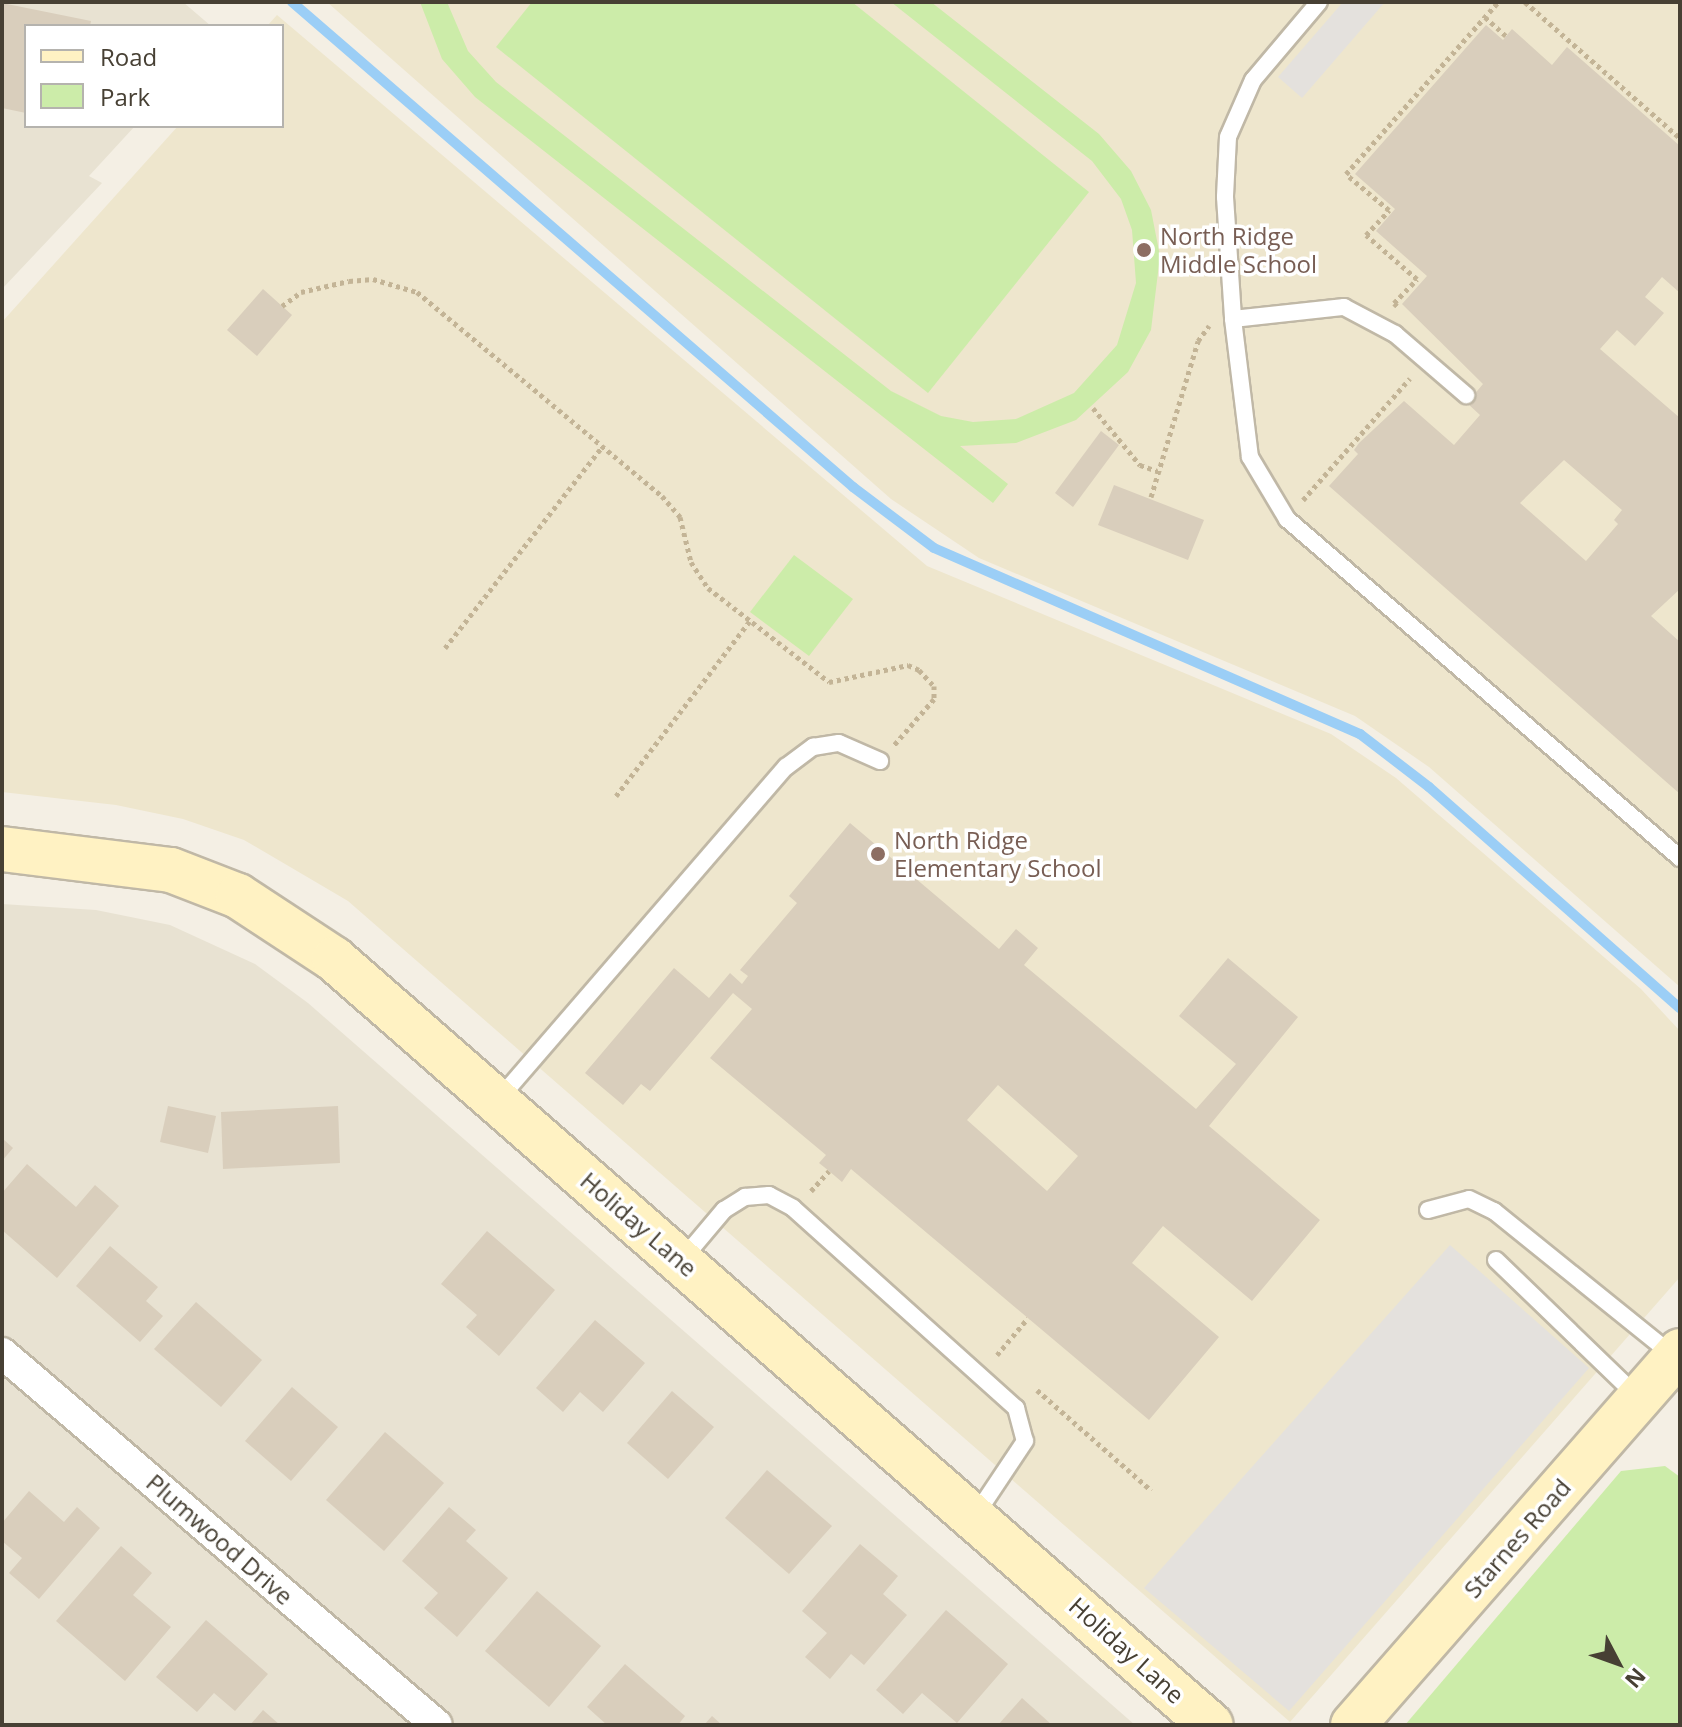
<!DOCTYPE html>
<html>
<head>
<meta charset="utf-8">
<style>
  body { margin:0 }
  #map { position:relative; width:1682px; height:1727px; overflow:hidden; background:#f4efe4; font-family:"Open Sans",sans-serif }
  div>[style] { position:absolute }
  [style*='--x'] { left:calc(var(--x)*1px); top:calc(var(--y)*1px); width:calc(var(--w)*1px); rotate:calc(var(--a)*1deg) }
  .residential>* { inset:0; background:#e8e2d2 }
  .education>* { inset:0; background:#eee6cd }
  .green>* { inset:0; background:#cceca9 }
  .parking>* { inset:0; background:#e4e1dd }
  .stream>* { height:10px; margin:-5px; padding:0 5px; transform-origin:5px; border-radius:5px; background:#9bcef6 }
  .building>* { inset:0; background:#d9cebc }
  .path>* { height:5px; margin-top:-2.5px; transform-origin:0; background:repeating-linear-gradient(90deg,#c3b496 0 4px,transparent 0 8px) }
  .roads { filter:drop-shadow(2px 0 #c0b8a6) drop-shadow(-2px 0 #c0b8a6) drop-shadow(0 2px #c0b8a6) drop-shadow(0 -2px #c0b8a6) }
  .lane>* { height:16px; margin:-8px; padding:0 8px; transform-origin:8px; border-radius:8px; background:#fff }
  .street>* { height:30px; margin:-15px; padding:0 15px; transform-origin:15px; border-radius:15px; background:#fff }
  .secondary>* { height:44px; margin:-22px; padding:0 22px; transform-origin:22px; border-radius:22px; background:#fff2c3 }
  .dots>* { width:22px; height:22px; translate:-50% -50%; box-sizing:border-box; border:4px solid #fff; border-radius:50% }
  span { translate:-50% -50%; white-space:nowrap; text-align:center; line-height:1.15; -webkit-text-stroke:7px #fff; paint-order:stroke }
  .education-label { font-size:24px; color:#785e54 }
  .left { translate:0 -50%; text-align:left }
  .street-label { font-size:24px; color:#474034 }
  .frame { position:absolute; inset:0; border:4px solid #474034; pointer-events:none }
  .legend { position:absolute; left:24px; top:24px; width:260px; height:104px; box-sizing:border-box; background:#fff; border:2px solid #b5b3ae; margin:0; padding:10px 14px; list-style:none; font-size:24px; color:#474034 }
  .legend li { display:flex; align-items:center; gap:16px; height:40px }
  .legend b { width:40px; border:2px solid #b5b3ae }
  .north { position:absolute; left:1578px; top:1623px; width:80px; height:80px; -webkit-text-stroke:6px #fff; paint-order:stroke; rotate:131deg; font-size:22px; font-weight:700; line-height:32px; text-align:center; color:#474034 }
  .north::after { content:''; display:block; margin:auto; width:28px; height:36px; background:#474034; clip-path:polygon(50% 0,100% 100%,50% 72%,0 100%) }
</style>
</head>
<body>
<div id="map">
  <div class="residential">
    <div style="clip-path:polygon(2px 2px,183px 2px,211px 26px,26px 26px,26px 126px,135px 126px,89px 176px,102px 183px,2px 289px)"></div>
    <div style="clip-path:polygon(2px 904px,96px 910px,170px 925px,255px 964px,308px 1003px,1135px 1725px,2px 1725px)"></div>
  </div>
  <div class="education">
    <div style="clip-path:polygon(327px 2px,1680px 2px,1680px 987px,1429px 767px,1355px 716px,979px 558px,891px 499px)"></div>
    <div style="clip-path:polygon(277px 15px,927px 566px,1331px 734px,1396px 778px,1641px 989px,1680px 1031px,1680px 1277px,1290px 1722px,348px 901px,244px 840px,183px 819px,116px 805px,2px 792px,2px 322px,178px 126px,282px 126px,282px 26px,267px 26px)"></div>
  </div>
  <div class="green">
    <div style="clip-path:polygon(420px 2px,447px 2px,468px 51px,496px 82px,891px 391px,941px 416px,973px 422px,1016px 419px,1074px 393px,1117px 345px,1136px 283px,1132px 230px,1121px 199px,1092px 161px,891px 2px,931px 2px,1099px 134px,1131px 171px,1151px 210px,1160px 256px,1151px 330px,1128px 372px,1076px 420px,1016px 443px,960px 446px,1008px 484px,993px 503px,475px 97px,442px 59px)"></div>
    <div style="clip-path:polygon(532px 2px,852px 2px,1089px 192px,928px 393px,496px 47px)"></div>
    <div style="clip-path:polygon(794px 555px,853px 599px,809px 656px,750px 612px)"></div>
    <div style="clip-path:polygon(1665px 1466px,1680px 1477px,1680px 1725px,1405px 1725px,1621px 1471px)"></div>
  </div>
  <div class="parking">
    <div style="clip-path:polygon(1343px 2px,1385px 2px,1302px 98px,1278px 77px)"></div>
    <div style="clip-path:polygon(1450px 1245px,1589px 1368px,1289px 1711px,1144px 1588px)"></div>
  </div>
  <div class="stream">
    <div style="--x:292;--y:2;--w:742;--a:40.84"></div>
    <div style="--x:853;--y:487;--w:101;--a:37"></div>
    <div style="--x:934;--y:548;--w:465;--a:23.6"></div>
    <div style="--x:1360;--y:734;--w:87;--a:37.5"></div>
    <div style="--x:1429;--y:787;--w:334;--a:41.4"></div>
  </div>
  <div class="building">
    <div style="clip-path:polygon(2px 3px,91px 21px,90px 26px,26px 26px,26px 113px,2px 108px)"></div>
    <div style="clip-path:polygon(evenodd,1486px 25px,1503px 40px,1512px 29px,1552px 65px,1567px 47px,1680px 146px,1680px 293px,1662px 277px,1645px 297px,1664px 313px,1635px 346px,1617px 330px,1600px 349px,1680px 418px,1680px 589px,1651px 616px,1680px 642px,1680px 794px,1329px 486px,1358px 454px,1354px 450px,1359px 443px,1404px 401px,1454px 445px,1480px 415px,1467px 403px,1483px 384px,1402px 304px,1427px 276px,1376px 231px,1395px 209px,1355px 174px,1486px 25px,1564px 460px,1622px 510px,1614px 520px,1618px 524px,1586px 561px,1520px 503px,1564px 460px)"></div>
    <div style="clip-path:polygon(263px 289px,292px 315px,257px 356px,227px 330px)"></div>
    <div style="clip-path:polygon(1101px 431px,1119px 445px,1073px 507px,1055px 493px)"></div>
    <div style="clip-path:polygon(1114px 485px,1204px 520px,1188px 560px,1098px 525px)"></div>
    <div style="clip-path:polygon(evenodd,850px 823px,999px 949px,1016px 929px,1038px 948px,1024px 965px,1196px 1109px,1236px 1064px,1179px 1016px,1228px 958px,1298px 1017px,1209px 1126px,1320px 1220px,1252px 1301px,1163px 1226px,1132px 1263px,1219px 1337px,1149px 1420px,851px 1169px,842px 1182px,829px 1171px,819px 1163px,826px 1155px,710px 1058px,752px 1009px,733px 993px,650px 1091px,641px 1084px,623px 1105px,585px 1073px,674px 968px,709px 998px,730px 973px,742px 984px,748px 976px,740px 970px,797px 903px,789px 896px,850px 823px,998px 1085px,1078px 1156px,1047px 1191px,967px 1120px,998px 1085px)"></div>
    <div style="clip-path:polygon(168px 1106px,216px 1116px,208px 1153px,160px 1142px)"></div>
    <div style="clip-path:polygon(338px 1106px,340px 1163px,223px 1169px,221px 1112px)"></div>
    <div style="clip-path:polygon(2px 1138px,13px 1148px,2px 1161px)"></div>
    <div style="clip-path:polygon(27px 1164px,76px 1207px,95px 1185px,119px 1206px,57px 1278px,2px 1230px,2px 1193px)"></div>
    <div style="clip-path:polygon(487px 1231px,555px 1290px,499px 1356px,466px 1327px,477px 1315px,441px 1284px)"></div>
    <div style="clip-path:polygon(110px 1246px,158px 1287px,146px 1301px,163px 1316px,140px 1342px,76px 1286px)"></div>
    <div style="clip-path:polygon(196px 1302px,262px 1360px,221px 1407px,154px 1349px)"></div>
    <div style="clip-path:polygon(595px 1320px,645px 1363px,603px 1412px,580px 1392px,563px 1412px,536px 1388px)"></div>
    <div style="clip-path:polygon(292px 1387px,338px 1427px,291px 1481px,245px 1441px)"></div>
    <div style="clip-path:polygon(672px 1391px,714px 1427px,668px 1479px,627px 1443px)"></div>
    <div style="clip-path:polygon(385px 1432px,444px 1483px,384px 1551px,326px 1500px)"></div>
    <div style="clip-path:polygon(767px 1470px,832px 1526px,789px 1574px,725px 1518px)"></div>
    <div style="clip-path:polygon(29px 1491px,64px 1522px,77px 1507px,100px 1528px,39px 1599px,9px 1573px,22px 1558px,2px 1541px,2px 1523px)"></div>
    <div style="clip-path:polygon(449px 1507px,476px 1530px,466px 1541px,508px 1578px,457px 1637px,424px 1608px,438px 1593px,402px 1561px)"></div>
    <div style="clip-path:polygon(860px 1544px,898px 1576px,883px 1594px,907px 1615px,864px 1665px,851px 1654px,830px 1679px,805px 1657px,827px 1633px,802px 1611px)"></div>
    <div style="clip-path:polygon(121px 1546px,152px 1573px,133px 1595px,171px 1627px,125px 1681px,56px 1621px)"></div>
    <div style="clip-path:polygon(537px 1591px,601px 1646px,549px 1707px,485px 1651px)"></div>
    <div style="clip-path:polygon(946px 1610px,1008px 1664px,957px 1723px,922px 1693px,903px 1714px,876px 1690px)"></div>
    <div style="clip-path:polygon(206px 1620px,268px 1674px,235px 1711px,214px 1693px,197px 1712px,156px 1677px)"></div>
    <div style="clip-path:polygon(625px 1664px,685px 1716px,678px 1725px,607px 1725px,587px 1707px)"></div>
    <div style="clip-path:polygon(1022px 1698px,1052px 1725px,998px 1725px)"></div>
    <div style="clip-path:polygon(263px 1710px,280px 1725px,250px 1725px)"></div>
    <div style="clip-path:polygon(712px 1716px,722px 1725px,704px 1725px)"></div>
  </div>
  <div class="path">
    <div style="--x:1525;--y:2;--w:206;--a:41.3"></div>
    <div style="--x:1485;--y:17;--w:28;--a:42"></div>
    <div style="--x:282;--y:306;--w:24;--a:-36"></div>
    <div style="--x:301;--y:292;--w:49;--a:-12.9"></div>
    <div style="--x:349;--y:281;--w:24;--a:-5"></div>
    <div style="--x:373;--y:279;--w:46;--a:16.5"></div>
    <div style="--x:417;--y:292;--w:319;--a:39.8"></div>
    <div style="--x:662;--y:496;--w:28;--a:49"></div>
    <div style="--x:680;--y:517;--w:46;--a:76.3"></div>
    <div style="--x:691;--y:562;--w:31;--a:57"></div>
    <div style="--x:708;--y:588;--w:153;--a:37.8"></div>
    <div style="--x:829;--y:682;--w:81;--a:-12.1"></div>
    <div style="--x:908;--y:665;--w:12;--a:24"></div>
    <div style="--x:919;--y:670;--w:22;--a:47"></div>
    <div style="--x:934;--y:686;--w:13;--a:90"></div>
    <div style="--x:934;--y:699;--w:61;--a:131"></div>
    <div style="--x:1397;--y:306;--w:4;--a:-135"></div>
    <div style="--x:1394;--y:303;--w:33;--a:-46"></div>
    <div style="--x:1417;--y:279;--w:67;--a:-139.2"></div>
    <div style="--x:1366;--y:235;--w:34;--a:-47"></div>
    <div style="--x:1389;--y:210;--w:56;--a:-140.1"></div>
    <div style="--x:1346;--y:174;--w:230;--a:-48.5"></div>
    <div style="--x:1093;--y:408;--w:74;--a:50.5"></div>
    <div style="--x:1140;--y:465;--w:18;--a:19"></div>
    <div style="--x:1151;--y:497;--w:163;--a:-73.2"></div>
    <div style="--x:1198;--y:341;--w:19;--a:-54"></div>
    <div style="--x:1303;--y:500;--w:162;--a:-48.7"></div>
    <div style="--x:445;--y:648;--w:256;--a:-52"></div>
    <div style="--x:616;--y:796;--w:220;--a:-52.6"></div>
    <div style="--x:811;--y:1191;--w:27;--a:-48"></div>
    <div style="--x:997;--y:1355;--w:48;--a:-50"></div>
    <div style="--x:1037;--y:1390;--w:152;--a:41.3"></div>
  </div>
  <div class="roads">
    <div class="lane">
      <div style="--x:1319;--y:2;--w:102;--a:130.2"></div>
      <div style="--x:1253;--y:80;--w:62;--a:113.7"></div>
      <div style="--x:1228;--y:137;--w:60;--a:92.9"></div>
      <div style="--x:1225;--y:197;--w:122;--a:86.2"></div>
      <div style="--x:1233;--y:319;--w:139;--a:83"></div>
      <div style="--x:1250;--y:457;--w:72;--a:59.2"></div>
      <div style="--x:1287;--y:519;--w:519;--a:40.78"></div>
      <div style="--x:1233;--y:319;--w:112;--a:-6.2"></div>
      <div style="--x:1344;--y:307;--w:58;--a:27.9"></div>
      <div style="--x:1395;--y:334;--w:94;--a:40.7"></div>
      <div style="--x:499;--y:1099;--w:439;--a:-49.2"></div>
      <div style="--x:786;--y:767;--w:34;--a:-37"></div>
      <div style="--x:813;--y:747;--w:26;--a:-9"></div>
      <div style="--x:839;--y:743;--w:45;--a:23.7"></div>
      <div style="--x:1428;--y:1210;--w:42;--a:-15"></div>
      <div style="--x:1469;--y:1199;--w:28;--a:26"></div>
      <div style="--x:1494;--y:1211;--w:231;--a:38.9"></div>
      <div style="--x:1496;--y:1260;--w:199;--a:44"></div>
      <div style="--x:681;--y:1261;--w:67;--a:-49.9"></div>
      <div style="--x:724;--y:1210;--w:25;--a:-32"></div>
      <div style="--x:745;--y:1197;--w:24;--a:-5"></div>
      <div style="--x:769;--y:1195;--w:27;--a:28"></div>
      <div style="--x:793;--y:1208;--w:300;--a:41.9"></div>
      <div style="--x:1016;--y:1408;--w:34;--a:75"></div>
      <div style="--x:1025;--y:1441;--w:90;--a:123.7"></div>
    </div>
    <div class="street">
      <div style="--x:2;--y:1353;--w:572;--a:40.54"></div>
    </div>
    <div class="secondary">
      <div style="--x:2;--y:849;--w:170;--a:7.1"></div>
      <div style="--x:171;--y:870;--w:72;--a:21.2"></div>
      <div style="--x:238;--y:896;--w:115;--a:33.3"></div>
      <div style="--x:334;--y:959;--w:1164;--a:41.14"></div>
      <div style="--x:1353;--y:1725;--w:497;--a:-48.8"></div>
    </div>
  </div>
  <div class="dots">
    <div style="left:1144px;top:250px;background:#8d6e63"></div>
    <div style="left:878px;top:854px;background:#8d6e63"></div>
  </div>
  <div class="education-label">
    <span class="left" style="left:1160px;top:250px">North Ridge<br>Middle School</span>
    <span class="left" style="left:894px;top:854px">North Ridge<br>Elementary School</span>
  </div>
  <div class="street-label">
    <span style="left:639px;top:1224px;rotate:41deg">Holiday Lane</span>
    <span style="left:1517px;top:1538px;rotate:-49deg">Starnes Road</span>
    <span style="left:220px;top:1539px;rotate:41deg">Plumwood Drive</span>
    <span style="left:1127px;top:1650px;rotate:42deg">Holiday Lane</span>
  </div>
  <div class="frame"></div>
  <ul class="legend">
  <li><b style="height:10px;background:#fff2c3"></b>Road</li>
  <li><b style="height:22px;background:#cceca9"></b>Park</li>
  </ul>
  <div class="north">N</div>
</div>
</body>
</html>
